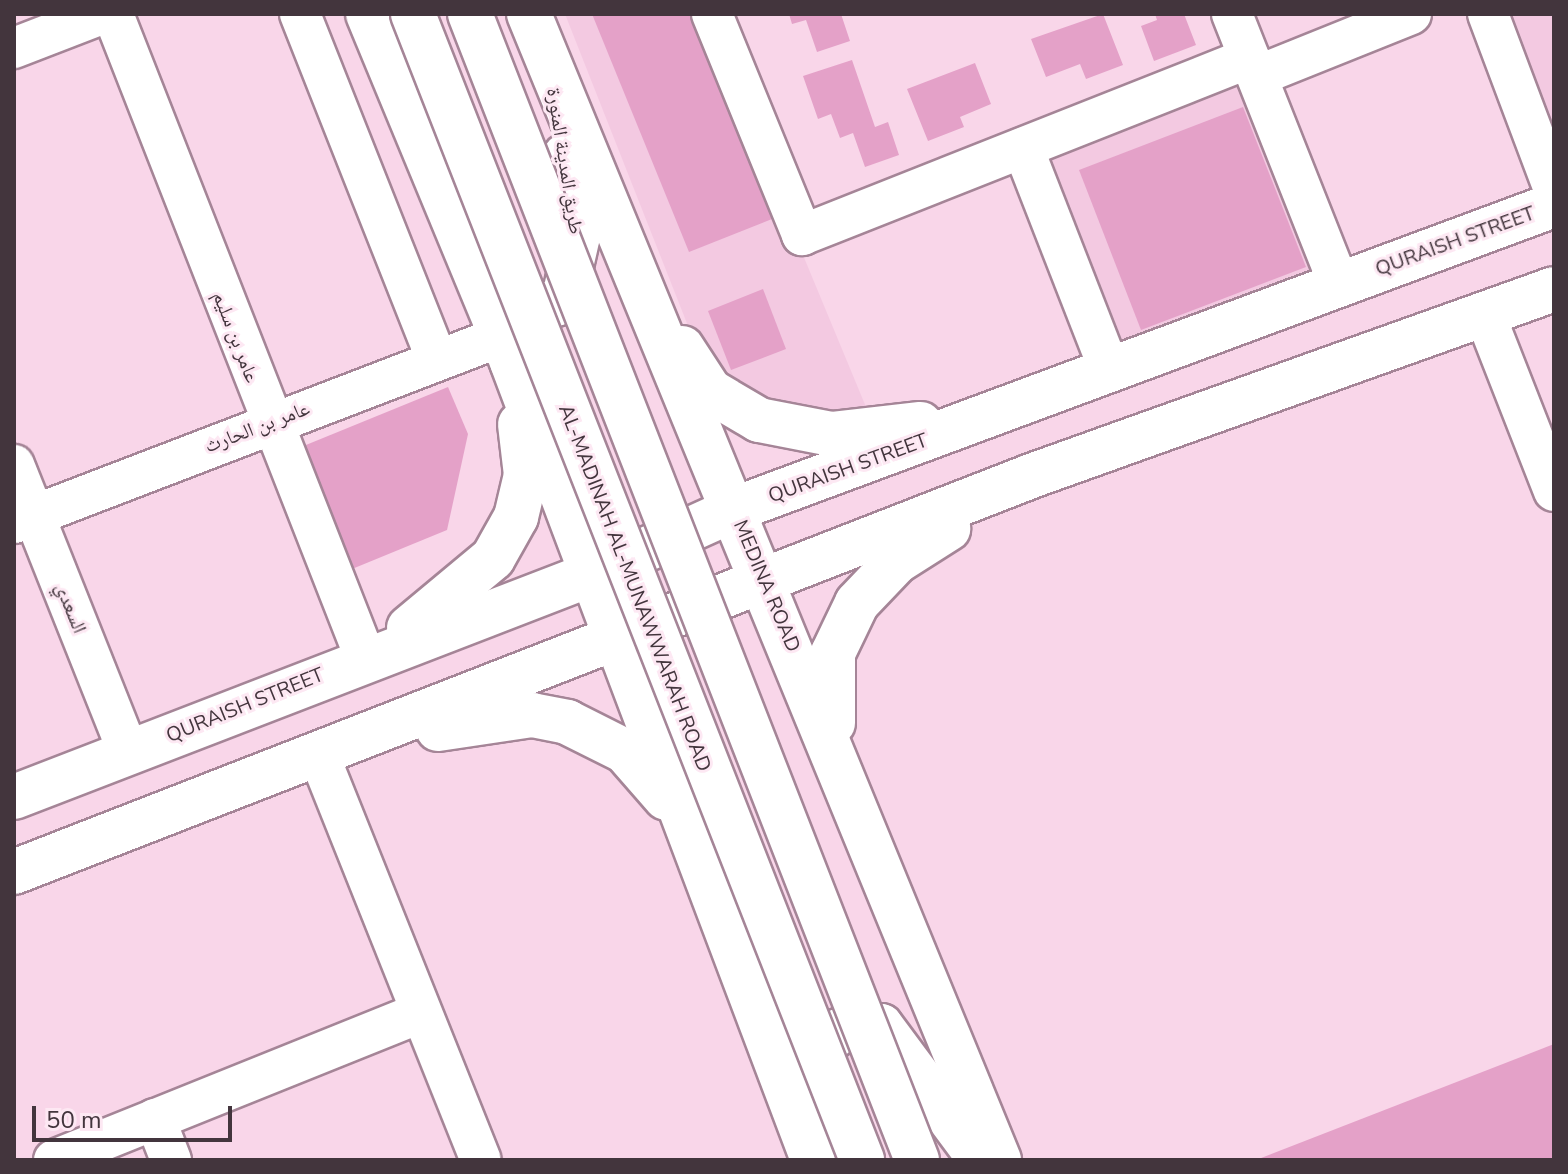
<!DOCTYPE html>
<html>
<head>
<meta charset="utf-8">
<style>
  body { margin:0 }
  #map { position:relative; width:1568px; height:1174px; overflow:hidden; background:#f9d6e9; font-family:"Nunito Sans","Noto Naskh Arabic",sans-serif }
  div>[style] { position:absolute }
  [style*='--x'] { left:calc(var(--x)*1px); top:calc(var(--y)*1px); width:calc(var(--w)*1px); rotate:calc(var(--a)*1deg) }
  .built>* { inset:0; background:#f3c9e1 }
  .building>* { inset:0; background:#e4a1c8 }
  .roads { filter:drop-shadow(2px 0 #a58597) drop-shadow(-2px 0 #a58597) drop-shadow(0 2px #a58597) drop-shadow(0 -2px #a58597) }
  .minor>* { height:40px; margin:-20px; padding:0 20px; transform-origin:20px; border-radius:20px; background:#fff }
  .major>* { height:44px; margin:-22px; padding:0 22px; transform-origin:22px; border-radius:22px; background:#fff }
  .bridges { filter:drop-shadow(2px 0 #a58597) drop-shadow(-2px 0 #a58597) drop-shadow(0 2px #a58597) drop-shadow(0 -2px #a58597) }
  .highway-bridge>* { height:44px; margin:-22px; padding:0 22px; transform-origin:22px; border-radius:22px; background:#fff }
  span { translate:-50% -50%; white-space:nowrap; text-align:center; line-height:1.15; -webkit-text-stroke:6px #fde8f3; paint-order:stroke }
  .street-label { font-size:20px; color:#43353d }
  .frame { position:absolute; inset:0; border:16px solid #43353d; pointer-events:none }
  .scale { position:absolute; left:32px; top:1106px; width:200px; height:36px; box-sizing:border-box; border:4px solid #43353d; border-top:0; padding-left:10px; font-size:24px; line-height:28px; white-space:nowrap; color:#43353d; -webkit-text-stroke:6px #fde8f3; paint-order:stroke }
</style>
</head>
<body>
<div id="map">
  <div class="built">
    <div style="clip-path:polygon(565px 14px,703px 14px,871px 419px,760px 409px,703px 364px)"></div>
    <div style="clip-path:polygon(1495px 14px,1554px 14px,1554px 174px)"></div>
    <div style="clip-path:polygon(1247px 68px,1329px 281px,1115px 363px,1030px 153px)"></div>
  </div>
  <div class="building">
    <div style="clip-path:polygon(592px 14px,700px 14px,782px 215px,689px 252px)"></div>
    <div style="clip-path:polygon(789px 14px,841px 14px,850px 41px,817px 52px,806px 20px,792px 24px)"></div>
    <div style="clip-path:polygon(1103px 14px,1123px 65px,1086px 79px,1080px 64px,1046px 77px,1031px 39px)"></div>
    <div style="clip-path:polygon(1155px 14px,1184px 14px,1196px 45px,1154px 61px,1141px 26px,1157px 20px)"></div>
    <div style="clip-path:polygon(852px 60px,875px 127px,888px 122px,899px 155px,865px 167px,853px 133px,840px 138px,831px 114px,818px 119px,803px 76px)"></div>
    <div style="clip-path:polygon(975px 63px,991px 104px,960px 117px,964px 127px,928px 141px,907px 89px)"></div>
    <div style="clip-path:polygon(1243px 107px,1306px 267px,1141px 330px,1079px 170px)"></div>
    <div style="clip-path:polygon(763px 289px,786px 349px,731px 370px,708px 311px)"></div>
    <div style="clip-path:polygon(448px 387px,468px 434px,447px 530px,352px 569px,301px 447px)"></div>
    <div style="clip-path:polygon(1554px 1044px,1554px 1160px,1256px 1160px)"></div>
  </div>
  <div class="roads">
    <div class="minor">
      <div style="--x:113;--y:14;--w:691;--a:68.6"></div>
      <div style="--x:300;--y:14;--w:372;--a:68.4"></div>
      <div style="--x:712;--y:14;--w:239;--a:67.8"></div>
      <div style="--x:802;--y:235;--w:481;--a:-21.6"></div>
      <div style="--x:1232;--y:14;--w:290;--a:68.4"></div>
      <div style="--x:1488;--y:14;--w:188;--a:69.4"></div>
      <div style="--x:14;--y:48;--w:94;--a:-21.1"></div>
      <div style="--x:1257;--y:76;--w:166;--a:-21.9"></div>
      <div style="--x:1023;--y:148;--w:239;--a:68.7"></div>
      <div style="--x:1485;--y:315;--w:189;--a:68.6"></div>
      <div style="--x:14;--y:465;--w:309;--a:68.3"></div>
      <div style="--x:14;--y:523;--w:523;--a:-20.97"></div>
      <div style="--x:318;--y:753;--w:438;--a:68.2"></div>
      <div style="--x:155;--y:1119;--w:44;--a:68.7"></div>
      <div style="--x:54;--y:1160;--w:393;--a:-21.9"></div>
    </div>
    <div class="major">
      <div style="--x:368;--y:14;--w:377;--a:67.5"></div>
      <div style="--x:512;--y:362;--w:853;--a:69.33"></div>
      <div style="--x:529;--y:14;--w:1239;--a:67.7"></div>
      <div style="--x:498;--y:283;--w:17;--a:50"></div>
      <div style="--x:509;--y:296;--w:30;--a:15"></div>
      <div style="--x:538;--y:304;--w:18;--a:0"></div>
      <div style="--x:556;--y:304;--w:14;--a:-51"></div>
      <div style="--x:565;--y:293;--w:58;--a:-77.2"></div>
      <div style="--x:578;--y:236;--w:81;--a:-99.2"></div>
      <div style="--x:682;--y:348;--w:51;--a:56.9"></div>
      <div style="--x:710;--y:391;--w:57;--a:30.6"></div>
      <div style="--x:759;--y:420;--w:73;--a:11"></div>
      <div style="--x:831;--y:434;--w:90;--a:-6.4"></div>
      <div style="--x:409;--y:628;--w:109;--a:-39.8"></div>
      <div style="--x:493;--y:558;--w:47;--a:-60.7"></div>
      <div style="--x:516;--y:517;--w:43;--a:-76.6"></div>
      <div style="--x:526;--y:475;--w:51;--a:-96.7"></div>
      <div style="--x:833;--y:723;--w:70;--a:-90"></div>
      <div style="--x:833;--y:653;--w:55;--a:-64.4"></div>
      <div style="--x:857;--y:603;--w:57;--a:-46.4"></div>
      <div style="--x:896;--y:562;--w:62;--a:-32.4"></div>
      <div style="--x:438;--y:729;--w:95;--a:-8.5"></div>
      <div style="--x:532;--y:715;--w:36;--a:11"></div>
      <div style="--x:567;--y:722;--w:65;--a:26.6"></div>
      <div style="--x:625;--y:751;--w:62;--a:48.9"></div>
      <div style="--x:14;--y:797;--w:620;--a:-21.1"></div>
      <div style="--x:592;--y:574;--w:157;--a:-24.4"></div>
      <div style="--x:735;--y:509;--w:874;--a:-20.36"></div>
      <div style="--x:14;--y:872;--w:1091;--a:-21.27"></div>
      <div style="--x:1031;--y:476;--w:555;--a:-19.67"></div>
      <div style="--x:807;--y:1080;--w:22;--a:-87"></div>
      <div style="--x:808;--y:1058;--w:43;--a:-40.3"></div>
      <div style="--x:841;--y:1030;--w:40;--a:-5.7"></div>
      <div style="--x:881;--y:1026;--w:164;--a:53.4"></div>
    </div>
  </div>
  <div class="bridges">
    <div class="highway-bridge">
      <div style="--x:413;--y:14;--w:1231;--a:68.6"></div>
      <div style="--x:470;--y:14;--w:1230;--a:68.69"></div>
    </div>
  </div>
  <div class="street-label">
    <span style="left:565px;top:161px;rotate:81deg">طريق المدينة المنورة</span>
    <span style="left:1455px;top:241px;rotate:-20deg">QURAISH STREET</span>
    <span style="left:236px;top:337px;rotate:69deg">عامر بن سليم</span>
    <span style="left:257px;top:427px;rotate:-21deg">عامر بن الحارث</span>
    <span style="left:848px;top:468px;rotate:-20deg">QURAISH STREET</span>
    <span style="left:767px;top:586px;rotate:67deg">MEDINA ROAD</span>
    <span style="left:635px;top:588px;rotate:69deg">AL-MADINAH AL-MUNAWWARAH ROAD</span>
    <span style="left:71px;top:608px;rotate:68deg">السعدي</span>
    <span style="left:245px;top:705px;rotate:-22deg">QURAISH STREET</span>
  </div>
  <div class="frame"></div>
  <div class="scale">50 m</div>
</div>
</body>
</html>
